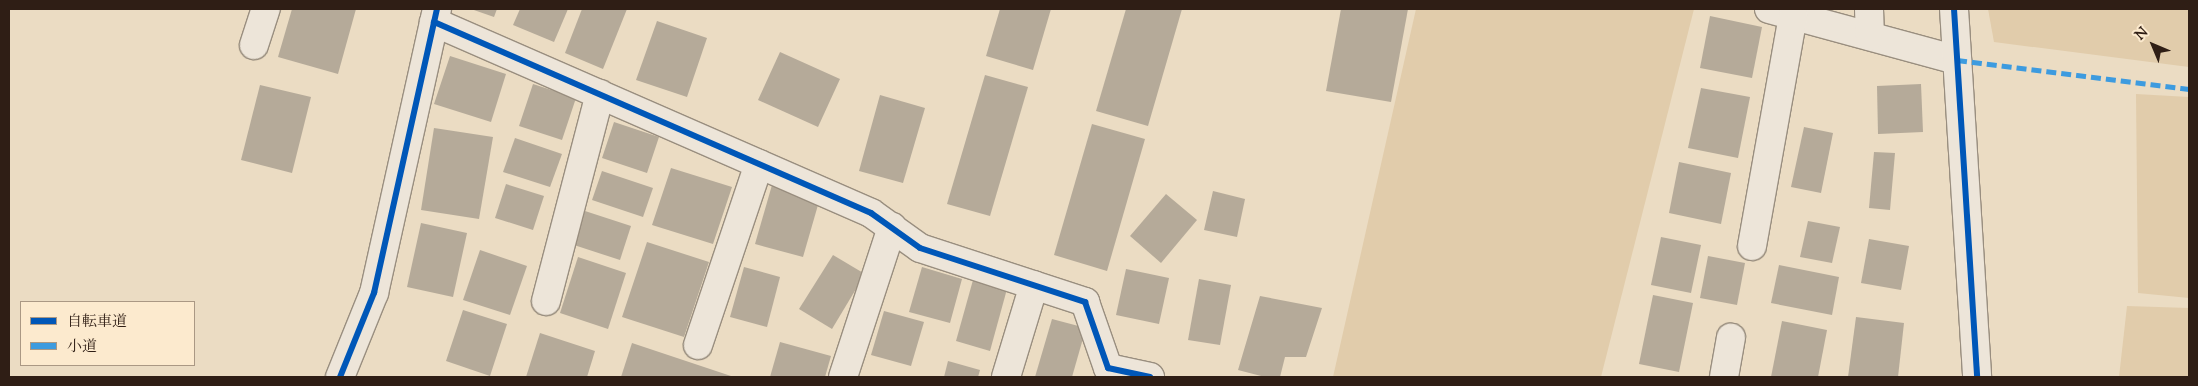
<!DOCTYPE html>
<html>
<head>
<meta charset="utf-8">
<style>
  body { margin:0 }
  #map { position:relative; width:2198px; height:386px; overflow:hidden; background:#ebdcc3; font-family:"Sorts Mill Goudy","Noto Serif JP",serif }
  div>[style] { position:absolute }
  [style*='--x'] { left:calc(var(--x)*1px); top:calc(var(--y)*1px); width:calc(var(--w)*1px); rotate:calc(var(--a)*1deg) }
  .green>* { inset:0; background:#e1ccab }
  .building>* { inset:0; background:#b5aa99 }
  .roads { filter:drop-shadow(1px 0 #998e7f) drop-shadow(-1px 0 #998e7f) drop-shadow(0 1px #998e7f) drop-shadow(0 -1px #998e7f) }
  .minor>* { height:28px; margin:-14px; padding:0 14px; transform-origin:14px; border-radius:14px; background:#ede5d9 }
  .quiet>* { height:5px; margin-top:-2.5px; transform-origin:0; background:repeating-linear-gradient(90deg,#3d9bdf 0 10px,transparent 0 15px) }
  .cycleway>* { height:6px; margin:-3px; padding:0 3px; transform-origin:3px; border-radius:3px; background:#0057b8 }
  span { translate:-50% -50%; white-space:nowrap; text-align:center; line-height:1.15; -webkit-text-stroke:4px #fceace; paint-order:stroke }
  .frame { position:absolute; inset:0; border:10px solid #2f1e15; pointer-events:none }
  .legend { position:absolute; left:20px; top:301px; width:175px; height:65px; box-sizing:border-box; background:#fceace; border:1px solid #aa9884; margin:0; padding:6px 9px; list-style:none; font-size:15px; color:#2f1e15 }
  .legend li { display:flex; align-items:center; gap:10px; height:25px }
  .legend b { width:25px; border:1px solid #aa9884 }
  .north { position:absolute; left:2128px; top:20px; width:50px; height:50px; -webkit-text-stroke:4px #fceace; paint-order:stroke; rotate:315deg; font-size:14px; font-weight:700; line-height:20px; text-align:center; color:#2f1e15 }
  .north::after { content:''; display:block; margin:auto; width:18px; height:22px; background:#2f1e15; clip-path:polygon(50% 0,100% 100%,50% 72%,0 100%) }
</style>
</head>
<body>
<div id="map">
  <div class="green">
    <div style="clip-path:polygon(1416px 9px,1694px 9px,1601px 377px,1333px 377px)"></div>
    <div style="clip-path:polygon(1988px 9px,2189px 9px,2189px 67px,1994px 42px)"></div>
    <div style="clip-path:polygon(2136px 94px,2189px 97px,2189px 298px,2138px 293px)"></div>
    <div style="clip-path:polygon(2127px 306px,2189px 308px,2189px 377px,2119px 377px)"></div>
  </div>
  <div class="building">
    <div style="clip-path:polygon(292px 9px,356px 9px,338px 74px,278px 57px)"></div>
    <div style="clip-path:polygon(471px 9px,497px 9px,494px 17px)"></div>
    <div style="clip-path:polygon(520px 9px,568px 9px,554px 42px,513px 25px)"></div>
    <div style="clip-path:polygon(582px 9px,627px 9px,603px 69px,565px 53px)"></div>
    <div style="clip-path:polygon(1000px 9px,1051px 9px,1033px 70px,986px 56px)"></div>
    <div style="clip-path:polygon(1126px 9px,1182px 9px,1148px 126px,1096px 111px)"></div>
    <div style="clip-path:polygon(1341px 9px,1408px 9px,1391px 102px,1326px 91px)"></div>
    <div style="clip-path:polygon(1710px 16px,1762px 27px,1752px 78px,1700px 68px)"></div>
    <div style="clip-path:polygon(657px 21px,707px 38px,687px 97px,636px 80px)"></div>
    <div style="clip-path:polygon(780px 52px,840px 79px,818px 127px,758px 100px)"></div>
    <div style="clip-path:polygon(450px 56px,506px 74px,491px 122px,434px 104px)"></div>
    <div style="clip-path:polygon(985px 75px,1028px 87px,990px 216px,947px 204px)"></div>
    <div style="clip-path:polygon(533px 84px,576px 98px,562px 140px,519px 126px)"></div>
    <div style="clip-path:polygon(1921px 84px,1923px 132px,1878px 134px,1877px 86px)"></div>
    <div style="clip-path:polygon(260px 85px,311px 97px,292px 173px,241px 160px)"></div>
    <div style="clip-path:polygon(1701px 88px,1750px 97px,1738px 158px,1688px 148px)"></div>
    <div style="clip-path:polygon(880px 95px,925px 108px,903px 183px,859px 171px)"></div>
    <div style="clip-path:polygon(614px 122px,659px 137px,647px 173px,602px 158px)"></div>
    <div style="clip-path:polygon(1092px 124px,1145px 139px,1107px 271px,1054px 255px)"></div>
    <div style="clip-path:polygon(1804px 127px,1833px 133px,1821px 193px,1791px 187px)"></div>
    <div style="clip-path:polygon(434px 128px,493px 137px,479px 219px,421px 210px)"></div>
    <div style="clip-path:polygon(515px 138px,562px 154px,550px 187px,503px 172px)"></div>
    <div style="clip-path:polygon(1874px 152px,1895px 153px,1890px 210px,1869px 208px)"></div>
    <div style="clip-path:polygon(1679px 162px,1731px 173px,1721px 224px,1669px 213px)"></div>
    <div style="clip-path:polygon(671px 168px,732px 187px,713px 244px,652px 225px)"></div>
    <div style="clip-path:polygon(602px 171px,653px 188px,643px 217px,592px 200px)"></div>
    <div style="clip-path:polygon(506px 184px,544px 196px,533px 230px,495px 218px)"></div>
    <div style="clip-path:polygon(772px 185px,820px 198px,803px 257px,755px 244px)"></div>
    <div style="clip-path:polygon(1213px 191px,1245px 199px,1237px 237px,1204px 230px)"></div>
    <div style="clip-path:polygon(1166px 194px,1197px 220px,1161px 263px,1130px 236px)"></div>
    <div style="clip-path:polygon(585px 211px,631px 226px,620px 260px,574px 245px)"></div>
    <div style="clip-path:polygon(1808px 221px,1840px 227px,1832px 263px,1800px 257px)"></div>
    <div style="clip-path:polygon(421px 223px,467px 233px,453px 297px,407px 287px)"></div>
    <div style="clip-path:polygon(1661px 237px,1701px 245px,1691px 293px,1651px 285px)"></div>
    <div style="clip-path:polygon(1869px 239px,1909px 246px,1901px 290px,1861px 283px)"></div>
    <div style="clip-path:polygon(647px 242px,709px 262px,684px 337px,622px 317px)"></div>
    <div style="clip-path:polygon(480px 250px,527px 266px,510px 315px,463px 300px)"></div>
    <div style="clip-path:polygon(833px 255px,865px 274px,832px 329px,799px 309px)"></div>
    <div style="clip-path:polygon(1708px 256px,1745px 263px,1737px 305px,1700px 298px)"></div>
    <div style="clip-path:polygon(578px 257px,626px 273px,608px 329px,560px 313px)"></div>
    <div style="clip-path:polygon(1779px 265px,1839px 277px,1832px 315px,1771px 303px)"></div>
    <div style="clip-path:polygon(744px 267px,780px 277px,767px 327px,730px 317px)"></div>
    <div style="clip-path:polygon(922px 267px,962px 279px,950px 323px,909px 312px)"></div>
    <div style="clip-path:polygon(1126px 269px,1169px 278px,1159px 324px,1116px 315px)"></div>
    <div style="clip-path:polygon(1199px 279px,1231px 285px,1220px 345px,1188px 340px)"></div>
    <div style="clip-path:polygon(973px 280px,1007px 289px,990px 351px,956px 341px)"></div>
    <div style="clip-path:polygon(1653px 295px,1693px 303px,1679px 372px,1639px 364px)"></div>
    <div style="clip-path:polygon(1260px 296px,1322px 308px,1306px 357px,1285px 357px,1280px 377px,1265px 377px,1238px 370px)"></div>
    <div style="clip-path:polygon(463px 310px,507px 324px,490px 376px,446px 361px)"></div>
    <div style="clip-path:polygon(884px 311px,924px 322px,911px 366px,871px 355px)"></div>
    <div style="clip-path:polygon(1856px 317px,1904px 323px,1898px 377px,1848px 377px)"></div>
    <div style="clip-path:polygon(1052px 319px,1086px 328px,1072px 377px,1035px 377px)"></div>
    <div style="clip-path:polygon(1782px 321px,1827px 330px,1818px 377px,1771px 377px)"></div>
    <div style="clip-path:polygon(540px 333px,595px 351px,587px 377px,526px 377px)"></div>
    <div style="clip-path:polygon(780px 342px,831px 356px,825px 377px,770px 377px)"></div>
    <div style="clip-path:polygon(632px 343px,734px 377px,621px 377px)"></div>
    <div style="clip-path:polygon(948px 361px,980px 370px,978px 377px,944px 377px)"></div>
  </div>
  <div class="roads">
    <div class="minor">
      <div style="--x:1769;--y:9;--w:195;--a:15.2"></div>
      <div style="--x:1869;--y:9;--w:27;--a:88"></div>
      <div style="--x:1954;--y:9;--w:369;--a:86.4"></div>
      <div style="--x:434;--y:22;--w:477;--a:23.6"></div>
      <div style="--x:871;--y:213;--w:60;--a:35.5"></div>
      <div style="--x:920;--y:248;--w:174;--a:18.1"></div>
      <div style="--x:1085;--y:302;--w:70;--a:70.8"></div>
      <div style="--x:1108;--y:368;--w:43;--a:12.1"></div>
      <div style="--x:254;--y:45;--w:38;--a:-72"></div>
      <div style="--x:1752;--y:246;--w:235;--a:-79.9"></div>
      <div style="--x:546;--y:301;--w:214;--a:-75.4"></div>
      <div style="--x:698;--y:345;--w:191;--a:-71.4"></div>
      <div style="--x:340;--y:377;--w:91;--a:-68"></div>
      <div style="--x:374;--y:293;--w:291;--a:-77.5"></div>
      <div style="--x:843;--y:377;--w:158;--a:-71.9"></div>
      <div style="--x:1006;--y:377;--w:96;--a:-73.1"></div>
      <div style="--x:1724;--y:377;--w:40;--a:-80"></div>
    </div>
  </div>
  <div class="quiet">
    <div style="--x:1957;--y:60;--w:234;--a:7.1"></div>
  </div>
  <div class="cycleway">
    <div style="--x:1954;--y:9;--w:369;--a:86.4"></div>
    <div style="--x:434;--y:22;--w:477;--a:23.6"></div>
    <div style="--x:871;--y:213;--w:60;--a:35.5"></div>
    <div style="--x:920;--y:248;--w:174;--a:18.1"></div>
    <div style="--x:1085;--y:302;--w:70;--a:70.8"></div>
    <div style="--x:1108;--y:368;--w:43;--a:12.1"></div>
    <div style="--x:340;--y:377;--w:91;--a:-68"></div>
    <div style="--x:374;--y:293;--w:291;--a:-77.5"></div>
  </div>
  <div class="frame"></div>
  <ul class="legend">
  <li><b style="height:6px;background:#0057b8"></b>自転車道</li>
  <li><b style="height:6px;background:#3d9bdf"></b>小道</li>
  </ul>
  <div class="north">N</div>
</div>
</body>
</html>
